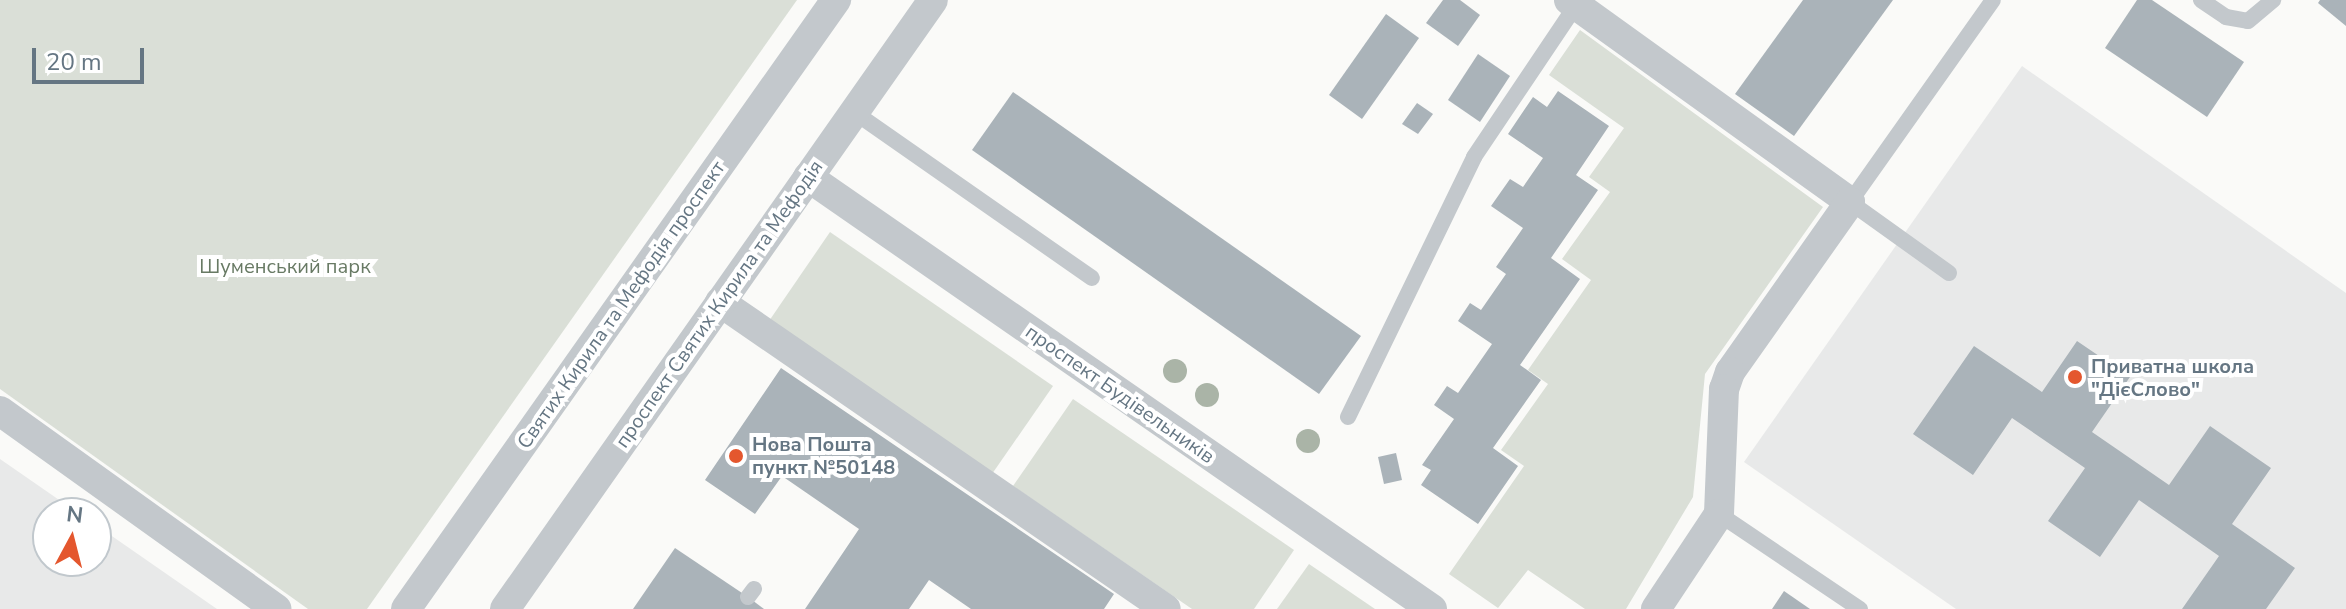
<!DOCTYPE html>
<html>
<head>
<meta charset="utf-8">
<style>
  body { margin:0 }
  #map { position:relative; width:2346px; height:609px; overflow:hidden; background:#fafaf8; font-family:"Nunito Sans",sans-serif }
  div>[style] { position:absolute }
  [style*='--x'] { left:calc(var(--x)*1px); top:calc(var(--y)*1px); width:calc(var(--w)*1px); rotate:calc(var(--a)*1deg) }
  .built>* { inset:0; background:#e8e9e9 }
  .green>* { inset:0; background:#dadfd7 }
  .building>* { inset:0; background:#aab3b9 }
  .lane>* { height:16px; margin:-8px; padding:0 8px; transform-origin:8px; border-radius:8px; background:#c3c8cc }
  .street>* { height:30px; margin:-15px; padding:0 15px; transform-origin:15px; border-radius:15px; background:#c3c8cc }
  .trees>* { width:24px; height:24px; margin:-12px; border-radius:50%; background:#aab4a7 }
  .dots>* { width:22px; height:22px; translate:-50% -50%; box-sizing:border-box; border:4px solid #fff; border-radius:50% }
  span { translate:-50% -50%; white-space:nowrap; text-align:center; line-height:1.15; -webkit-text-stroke:8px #fff; paint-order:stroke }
  .park-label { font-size:20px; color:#687a64 }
  .street-label { font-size:20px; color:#657683 }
  .poi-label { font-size:20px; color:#657683; font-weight:700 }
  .left { translate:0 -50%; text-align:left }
  .north { position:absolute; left:32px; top:497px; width:80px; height:80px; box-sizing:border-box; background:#fff; border:2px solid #c1c8cd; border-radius:50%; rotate:7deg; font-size:22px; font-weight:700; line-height:32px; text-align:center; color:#657683 }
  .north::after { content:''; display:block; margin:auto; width:28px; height:36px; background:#e4572e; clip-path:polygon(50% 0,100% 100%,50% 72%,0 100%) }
  .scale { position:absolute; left:32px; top:48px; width:112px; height:36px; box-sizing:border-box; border:4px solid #657683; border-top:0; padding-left:10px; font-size:24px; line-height:28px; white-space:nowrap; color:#657683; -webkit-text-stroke:6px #fff; paint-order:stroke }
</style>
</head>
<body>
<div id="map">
  <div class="built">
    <div style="clip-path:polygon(2022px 66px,2346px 293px,2346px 609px,1956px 609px,1744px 462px)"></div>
    <div style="clip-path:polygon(0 459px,78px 513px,48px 513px,48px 561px,96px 561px,96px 525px,217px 609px,0 609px)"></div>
  </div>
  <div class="green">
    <div style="clip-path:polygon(0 0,797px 0,367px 609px,308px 609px,0 389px)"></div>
    <div style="clip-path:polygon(1580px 30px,1823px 207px,1705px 374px,1693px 497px,1626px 609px,1585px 609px,1528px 570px,1498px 608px,1449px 574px,1524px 466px,1501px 450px,1548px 384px,1528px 370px,1591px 280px,1562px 259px,1610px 192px,1589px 177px,1624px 128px,1549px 75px)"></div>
    <div style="clip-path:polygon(830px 232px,1053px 386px,992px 474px,769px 321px)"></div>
    <div style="clip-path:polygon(1073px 399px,1294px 550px,1254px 609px,1192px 609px,1013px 486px)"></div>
    <div style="clip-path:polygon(1309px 564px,1375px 609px,1277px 609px)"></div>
  </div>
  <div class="building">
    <div style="clip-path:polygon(1443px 0,1460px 0,1480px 15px,1458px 46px,1426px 23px)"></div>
    <div style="clip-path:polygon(1803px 0,1893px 0,1794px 136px,1735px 94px)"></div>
    <div style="clip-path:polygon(2137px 0,2152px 0,2244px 62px,2207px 117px,2105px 48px)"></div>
    <div style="clip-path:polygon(2320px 0,2346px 0,2346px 26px,2318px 3px)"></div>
    <div style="clip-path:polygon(1386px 14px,1419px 38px,1362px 119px,1329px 95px)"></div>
    <div style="clip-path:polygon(1478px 54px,1510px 76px,1480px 122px,1448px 100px)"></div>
    <div style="clip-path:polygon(1558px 91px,1609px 126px,1576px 175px,1598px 190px,1551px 258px,1580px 279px,1520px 365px,1541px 380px,1493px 448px,1518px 466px,1478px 524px,1421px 485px,1431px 470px,1422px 465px,1454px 419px,1434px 405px,1447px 386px,1458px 393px,1492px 344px,1458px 321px,1470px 303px,1481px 310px,1506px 274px,1496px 267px,1523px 228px,1491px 206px,1510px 179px,1523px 187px,1543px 158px,1508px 134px,1533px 97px,1547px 107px)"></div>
    <div style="clip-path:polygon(1013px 92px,1361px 336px,1319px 394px,972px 150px)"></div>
    <div style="clip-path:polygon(1417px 103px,1433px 114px,1418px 134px,1402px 124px)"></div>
    <div style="clip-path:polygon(2077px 341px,2130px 377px,2092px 432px,2169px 485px,2210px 426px,2271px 468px,2232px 524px,2295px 568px,2266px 609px,2182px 609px,2219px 556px,2139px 500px,2100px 557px,2048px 521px,2085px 468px,2012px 418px,1973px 475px,1913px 434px,1974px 346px,2042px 392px)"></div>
    <div style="clip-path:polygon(781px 368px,1114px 594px,1104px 609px,971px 609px,929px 580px,909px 609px,805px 609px,859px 529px,782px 476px,755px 514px,705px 480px)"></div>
    <div style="clip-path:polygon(1396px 453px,1402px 480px,1384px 484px,1378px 457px)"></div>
    <div style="clip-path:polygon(675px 548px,748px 597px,764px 609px,633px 609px)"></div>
    <div style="clip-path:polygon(1784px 591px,1810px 609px,1772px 609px)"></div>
  </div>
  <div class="lane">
    <div style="--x:2201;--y:0;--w:30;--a:34"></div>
    <div style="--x:2226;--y:17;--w:22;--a:10"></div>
    <div style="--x:2248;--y:21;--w:33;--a:-40"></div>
    <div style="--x:854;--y:112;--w:290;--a:34.9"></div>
    <div style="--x:1949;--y:273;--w:122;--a:-144.4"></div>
    <div style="--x:1850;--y:202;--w:247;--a:-54.7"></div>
    <div style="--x:1348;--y:417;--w:289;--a:-64.1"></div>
    <div style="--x:1474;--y:157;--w:188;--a:-56.1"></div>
    <div style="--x:1719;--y:514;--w:170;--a:34"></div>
    <div style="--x:748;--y:597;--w:10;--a:-53"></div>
  </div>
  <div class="street">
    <div style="--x:1569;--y:0;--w:346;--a:35.7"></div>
    <div style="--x:1850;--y:202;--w:208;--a:125.2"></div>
    <div style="--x:1730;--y:372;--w:18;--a:109"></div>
    <div style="--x:1724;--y:389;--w:125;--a:92.3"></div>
    <div style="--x:1719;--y:514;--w:114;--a:123.6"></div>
    <div style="--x:808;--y:177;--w:759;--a:34.7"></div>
    <div style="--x:720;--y:302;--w:541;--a:34.54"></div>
    <div style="--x:0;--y:411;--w:340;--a:35.6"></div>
    <div style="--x:406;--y:609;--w:746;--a:-54.78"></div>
    <div style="--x:505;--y:609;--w:744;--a:-54.9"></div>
  </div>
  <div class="trees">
    <div style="left:1175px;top:371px"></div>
    <div style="left:1207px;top:395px"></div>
    <div style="left:1308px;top:441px"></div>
  </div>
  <div class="dots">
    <div style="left:2075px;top:377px;background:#e4572e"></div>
    <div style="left:736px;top:456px;background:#e4572e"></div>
  </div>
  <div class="park-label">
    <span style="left:285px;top:266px">Шуменський парк</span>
  </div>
  <div class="street-label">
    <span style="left:719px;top:304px;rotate:-55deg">проспект Святих Кирила та Мефодія</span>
    <span style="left:621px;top:305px;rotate:-55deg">Святих Кирила та Мефодія проспект</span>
    <span style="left:1120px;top:394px;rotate:35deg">проспект Будівельників</span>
  </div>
  <div class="poi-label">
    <span class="left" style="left:2091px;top:378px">Приватна школа<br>"ДієСлово"</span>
    <span class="left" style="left:752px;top:456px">Нова Пошта<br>пункт №50148</span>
  </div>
  <div class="north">N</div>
  <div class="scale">20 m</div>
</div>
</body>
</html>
